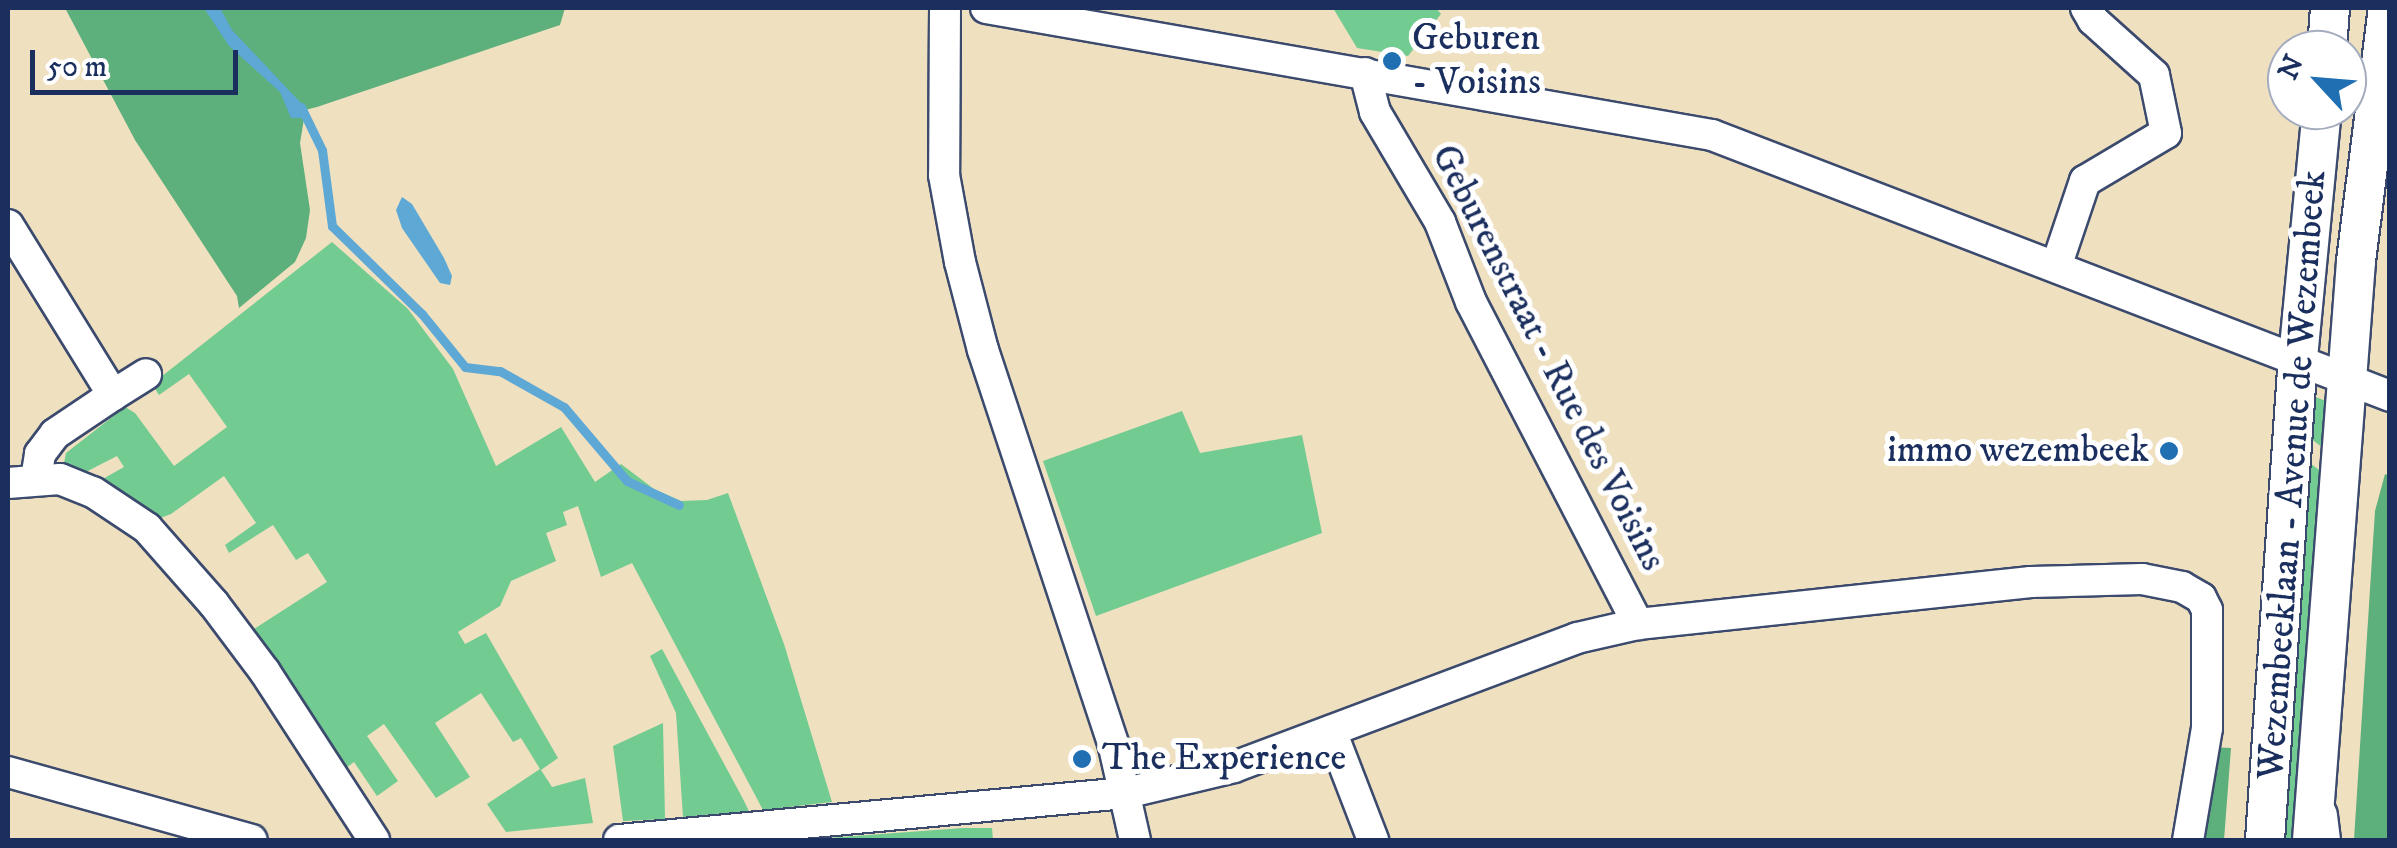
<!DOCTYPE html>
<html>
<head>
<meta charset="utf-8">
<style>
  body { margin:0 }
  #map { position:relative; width:2397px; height:848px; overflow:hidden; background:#efe0c0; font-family:"IM FELL DW Pica",serif }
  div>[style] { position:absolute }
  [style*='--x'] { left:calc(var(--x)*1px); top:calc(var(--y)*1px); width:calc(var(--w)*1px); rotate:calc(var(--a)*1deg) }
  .green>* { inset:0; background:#72cb91 }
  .forest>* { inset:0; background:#5daf7b }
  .water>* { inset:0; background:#5da8d5 }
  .stream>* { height:9px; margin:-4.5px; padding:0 4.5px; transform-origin:4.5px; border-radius:4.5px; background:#5da8d5 }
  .roads { filter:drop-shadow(2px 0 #3b4a6d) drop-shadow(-2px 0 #3b4a6d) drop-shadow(0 2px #3b4a6d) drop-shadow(0 -2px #3b4a6d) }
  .minor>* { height:30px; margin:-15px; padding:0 15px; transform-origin:15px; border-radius:15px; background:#fff }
  .major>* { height:38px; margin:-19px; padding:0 19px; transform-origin:19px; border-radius:19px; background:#fff }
  .highway>* { height:42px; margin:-21px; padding:0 21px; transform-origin:21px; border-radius:21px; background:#fff }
  .dots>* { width:28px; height:28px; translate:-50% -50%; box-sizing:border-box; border:5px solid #fff; border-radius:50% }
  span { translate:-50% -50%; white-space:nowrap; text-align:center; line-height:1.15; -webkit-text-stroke:10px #fff; paint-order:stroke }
  .poi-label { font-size:38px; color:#1b2f5e }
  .left { translate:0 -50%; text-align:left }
  .right { translate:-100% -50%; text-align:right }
  .street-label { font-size:38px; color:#1b2f5e }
  .frame { position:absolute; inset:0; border:10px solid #1b2f5e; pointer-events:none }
  .north { position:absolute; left:2267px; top:30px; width:100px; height:100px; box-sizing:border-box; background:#fff; border:2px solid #a4acbf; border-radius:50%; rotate:296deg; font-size:28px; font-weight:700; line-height:40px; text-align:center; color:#1b2f5e }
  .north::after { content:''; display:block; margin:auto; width:35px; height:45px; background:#1f6fb2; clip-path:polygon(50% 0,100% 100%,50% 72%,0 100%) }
  .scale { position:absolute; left:30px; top:50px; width:208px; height:45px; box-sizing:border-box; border:5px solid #1b2f5e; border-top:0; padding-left:12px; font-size:30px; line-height:35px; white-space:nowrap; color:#1b2f5e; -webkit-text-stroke:8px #fff; paint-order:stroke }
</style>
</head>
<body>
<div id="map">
  <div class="green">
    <div style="clip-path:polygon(1333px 8px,1436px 8px,1441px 14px,1408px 56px,1357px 48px)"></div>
    <div style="clip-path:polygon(332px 242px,408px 309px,453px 369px,496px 466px,561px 427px,595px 482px,621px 464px,654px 489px,681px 501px,707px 500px,728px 493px,784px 644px,832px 802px,763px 810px,632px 563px,601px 577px,578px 506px,563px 512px,567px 525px,546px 533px,556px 561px,511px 581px,500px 606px,458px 632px,465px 644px,486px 633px,558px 758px,541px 770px,552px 787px,585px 778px,593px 823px,506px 832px,487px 804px,540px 769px,521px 738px,513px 742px,481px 693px,435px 723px,470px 777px,436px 798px,384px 724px,367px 736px,398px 781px,377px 796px,354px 762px,342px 771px,251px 631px,327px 582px,308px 553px,296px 560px,273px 525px,229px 553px,225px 545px,256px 523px,224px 476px,171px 514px,155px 520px,94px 484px,124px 467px,117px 456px,80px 475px,63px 468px,66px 453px,125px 407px,135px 413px,174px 466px,227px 427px,189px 374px,159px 395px,152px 384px)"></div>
    <div style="clip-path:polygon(2313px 396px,2326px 401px,2328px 407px,2326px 450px,2303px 433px)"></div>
    <div style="clip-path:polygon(1182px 411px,1200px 453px,1302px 435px,1322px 533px,1096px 616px,1043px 461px)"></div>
    <div style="clip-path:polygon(2300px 456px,2325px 474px,2300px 840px,2274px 840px)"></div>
    <div style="clip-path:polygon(662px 649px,742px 797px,749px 811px,683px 817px,676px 713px,650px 656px)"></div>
    <div style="clip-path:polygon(663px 723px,665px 819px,623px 821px,613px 746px)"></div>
    <div style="clip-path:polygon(963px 828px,992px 828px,993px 840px,800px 840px)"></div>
  </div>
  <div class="forest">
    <div style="clip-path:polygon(65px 8px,565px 8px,560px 25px,317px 107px,305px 110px,285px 92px,304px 119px,300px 143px,310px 210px,306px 238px,295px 262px,239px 308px,237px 296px,135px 140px)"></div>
    <div style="clip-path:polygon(2385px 474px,2390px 476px,2389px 840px,2354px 840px,2375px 511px)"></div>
    <div style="clip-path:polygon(2211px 747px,2231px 748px,2224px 840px,2193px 840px)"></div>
  </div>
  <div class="water">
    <div style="clip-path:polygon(204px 8px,220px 8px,232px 30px,301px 103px,305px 110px,301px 118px,291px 118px,280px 92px,229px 46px)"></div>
    <div style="clip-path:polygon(402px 197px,412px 204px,444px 258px,452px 276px,450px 285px,440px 283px,402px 228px,396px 210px)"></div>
  </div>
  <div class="stream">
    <div style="--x:301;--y:107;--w:48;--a:64"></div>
    <div style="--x:322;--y:150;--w:77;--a:82.5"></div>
    <div style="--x:332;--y:226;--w:126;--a:44.4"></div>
    <div style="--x:422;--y:314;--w:68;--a:50.9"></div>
    <div style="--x:465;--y:367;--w:35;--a:7"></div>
    <div style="--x:500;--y:371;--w:73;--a:29.4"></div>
    <div style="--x:564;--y:407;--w:97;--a:49.6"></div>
    <div style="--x:627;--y:481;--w:57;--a:24.8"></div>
  </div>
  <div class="roads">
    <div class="minor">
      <div style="--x:945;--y:8;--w:167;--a:90.3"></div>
      <div style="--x:944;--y:175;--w:88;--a:79.6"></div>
      <div style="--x:960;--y:262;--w:91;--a:75.4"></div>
      <div style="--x:983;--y:350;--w:418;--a:71.7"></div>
      <div style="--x:1114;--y:747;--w:95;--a:77.3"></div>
      <div style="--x:986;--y:8;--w:737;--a:9.92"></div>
      <div style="--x:1712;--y:135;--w:727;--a:21.05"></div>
      <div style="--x:1365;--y:73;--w:40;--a:75.6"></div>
      <div style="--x:1375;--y:112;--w:128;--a:59.4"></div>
      <div style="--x:1440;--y:222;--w:86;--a:68.8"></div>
      <div style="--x:1471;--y:302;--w:363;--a:62.6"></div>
      <div style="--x:8;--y:225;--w:200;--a:58.3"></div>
      <div style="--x:113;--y:395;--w:70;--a:146.1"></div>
      <div style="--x:55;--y:434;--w:25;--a:127"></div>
      <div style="--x:40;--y:454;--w:24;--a:99"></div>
      <div style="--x:2057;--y:264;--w:88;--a:-71.4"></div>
      <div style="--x:2085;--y:181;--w:94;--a:-30.7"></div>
      <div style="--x:2166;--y:133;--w:59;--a:-101.7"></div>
      <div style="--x:2154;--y:75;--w:82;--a:-138"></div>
      <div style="--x:2093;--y:20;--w:14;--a:-120"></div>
      <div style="--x:113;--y:395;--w:39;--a:-32"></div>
      <div style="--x:8;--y:483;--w:52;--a:-4.4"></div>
      <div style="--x:60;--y:479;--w:35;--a:22"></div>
      <div style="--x:93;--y:492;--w:65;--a:33.7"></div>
      <div style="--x:147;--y:528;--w:101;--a:48.6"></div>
      <div style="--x:214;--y:604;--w:85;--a:53.1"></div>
      <div style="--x:265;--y:672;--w:200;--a:57"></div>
      <div style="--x:1331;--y:731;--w:117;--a:68.9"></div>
      <div style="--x:8;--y:772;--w:253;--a:15.6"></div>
      <div style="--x:619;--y:840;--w:509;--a:-5.3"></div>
      <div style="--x:1126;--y:793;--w:111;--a:-13.5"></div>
      <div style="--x:1234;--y:767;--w:366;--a:-20.6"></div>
      <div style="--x:1577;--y:638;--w:63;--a:-12.9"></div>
      <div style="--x:1638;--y:624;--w:395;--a:-6.1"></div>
      <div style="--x:2031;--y:582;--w:111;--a:-1.5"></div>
      <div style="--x:2142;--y:579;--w:41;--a:11.3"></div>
      <div style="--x:2182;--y:587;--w:22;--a:30"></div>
      <div style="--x:2201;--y:598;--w:13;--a:63"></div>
      <div style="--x:2207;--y:610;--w:118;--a:90"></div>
      <div style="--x:2207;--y:728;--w:114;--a:99.6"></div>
    </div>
    <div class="major">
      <div style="--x:2327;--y:50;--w:42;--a:-85.9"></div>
      <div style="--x:2265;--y:840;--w:483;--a:-86.1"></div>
      <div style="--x:2298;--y:358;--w:249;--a:-84.5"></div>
      <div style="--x:2312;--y:840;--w:581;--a:-85.65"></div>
      <div style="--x:2356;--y:261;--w:255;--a:-82.8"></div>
    </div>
    <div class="highway">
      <div style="--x:2316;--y:816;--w:24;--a:83"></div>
    </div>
  </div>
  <div class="dots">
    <div style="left:1392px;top:61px;background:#1f6fb2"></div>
    <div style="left:2169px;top:451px;background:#1f6fb2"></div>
    <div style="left:1082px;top:759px;background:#1f6fb2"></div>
  </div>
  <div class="poi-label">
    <span class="left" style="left:1412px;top:61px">Geburen<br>- Voisins</span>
    <span class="right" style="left:2149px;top:451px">immo wezembeek</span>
    <span class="left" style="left:1102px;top:759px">The Experience</span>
  </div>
  <div class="street-label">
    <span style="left:1548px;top:358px;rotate:63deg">Geburenstraat - Rue des Voisins</span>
    <span style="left:2293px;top:475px;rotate:-86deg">Wezembeeklaan - Avenue de Wezembeek</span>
  </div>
  <div class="frame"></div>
  <div class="north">N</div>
  <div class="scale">50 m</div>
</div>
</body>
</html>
